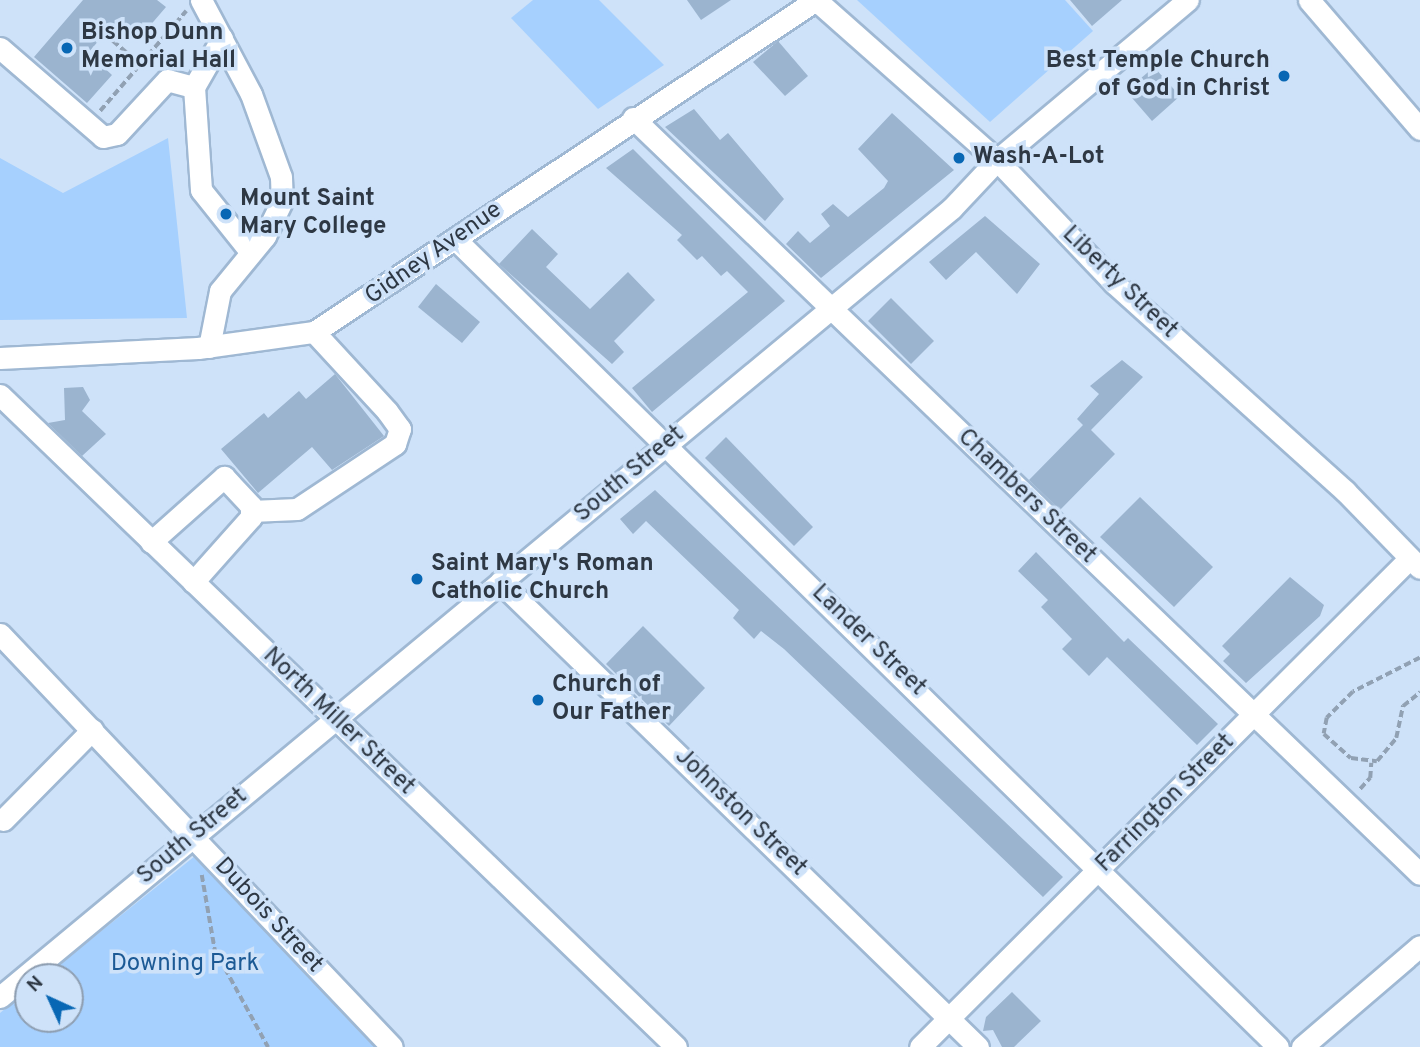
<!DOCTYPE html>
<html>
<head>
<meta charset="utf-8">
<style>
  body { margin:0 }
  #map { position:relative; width:1420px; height:1047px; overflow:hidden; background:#cee2f9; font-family:Overpass,sans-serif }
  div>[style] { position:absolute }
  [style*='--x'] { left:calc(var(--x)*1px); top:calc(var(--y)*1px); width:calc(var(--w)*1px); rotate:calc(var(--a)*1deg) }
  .green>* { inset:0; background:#a6d0fe }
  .building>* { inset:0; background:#9bb4cf }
  .path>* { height:3.5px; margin-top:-1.75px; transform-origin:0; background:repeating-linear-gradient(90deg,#91a1b3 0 7px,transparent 0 10.5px) }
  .roads { filter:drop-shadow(2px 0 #9fb8d3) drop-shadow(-2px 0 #9fb8d3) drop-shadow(0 2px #9fb8d3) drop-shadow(0 -2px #9fb8d3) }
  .minor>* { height:21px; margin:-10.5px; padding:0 10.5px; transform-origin:10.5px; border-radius:10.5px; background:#fff }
  .dots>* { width:19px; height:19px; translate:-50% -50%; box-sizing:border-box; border:4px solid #cee2f9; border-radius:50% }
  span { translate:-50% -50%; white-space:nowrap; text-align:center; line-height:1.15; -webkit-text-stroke:7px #cee2f9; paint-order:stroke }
  .poi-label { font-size:24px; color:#2e3844; font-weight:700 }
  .left { translate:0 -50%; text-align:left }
  .right { translate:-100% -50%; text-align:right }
  .street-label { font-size:24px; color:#2e3844 }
  .park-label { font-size:24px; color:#1c5a95 }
  .north { position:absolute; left:14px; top:963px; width:70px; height:70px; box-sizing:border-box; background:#cee2f9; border:2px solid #8e9eb1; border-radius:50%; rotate:315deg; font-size:19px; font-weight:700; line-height:28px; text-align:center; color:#2e3844 }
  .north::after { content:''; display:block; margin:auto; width:24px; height:32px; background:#0867b4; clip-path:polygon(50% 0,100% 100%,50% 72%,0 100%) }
</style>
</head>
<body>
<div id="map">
  <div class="green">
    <div style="clip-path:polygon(533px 0,599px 0,664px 65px,598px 109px,511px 18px)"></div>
    <div style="clip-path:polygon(857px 0,1065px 0,1093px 31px,990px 122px)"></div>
    <div style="clip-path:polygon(168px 138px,187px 318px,0 320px,0 158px,63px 193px)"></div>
    <div style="clip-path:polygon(195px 856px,375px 1047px,0 1047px,0 1013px,28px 990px,28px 1019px,70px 1019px,70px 977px,44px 977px)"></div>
  </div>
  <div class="building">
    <div style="clip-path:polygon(83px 0,157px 0,166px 7px,136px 42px,113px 24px,88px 53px,112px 75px,87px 103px,34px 57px)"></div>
    <div style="clip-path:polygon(687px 0,731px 0,701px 20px)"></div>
    <div style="clip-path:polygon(1070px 0,1122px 0,1092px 26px)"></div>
    <div style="clip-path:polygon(778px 41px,808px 76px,785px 96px,753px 62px)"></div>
    <div style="clip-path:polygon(1154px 67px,1180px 96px,1152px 121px,1126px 91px)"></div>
    <div style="clip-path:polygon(694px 109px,720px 140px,728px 133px,784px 199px,765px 221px,665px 127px)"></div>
    <div style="clip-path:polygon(892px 113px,954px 170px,821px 278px,786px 244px,798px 231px,810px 243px,830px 226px,821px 214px,833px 204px,848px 217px,884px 188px,888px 181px,858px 149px)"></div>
    <div style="clip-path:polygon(633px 149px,785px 301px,652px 412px,632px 388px,748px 292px,727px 271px,721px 276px,702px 256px,697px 260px,677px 240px,682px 235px,606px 168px)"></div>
    <div style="clip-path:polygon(985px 216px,1040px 264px,1017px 294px,976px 252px,946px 280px,929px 262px)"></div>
    <div style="clip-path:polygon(532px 229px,558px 254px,546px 267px,590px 309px,628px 272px,655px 300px,614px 341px,624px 352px,612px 364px,499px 264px)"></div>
    <div style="clip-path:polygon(436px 284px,480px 322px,462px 343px,418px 307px)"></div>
    <div style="clip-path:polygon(891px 298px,934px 341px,911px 364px,868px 321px)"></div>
    <div style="clip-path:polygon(1122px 360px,1143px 377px,1091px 430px,1115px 454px,1060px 510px,1029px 480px,1083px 425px,1077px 419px,1099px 394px,1090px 386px)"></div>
    <div style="clip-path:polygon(335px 374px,384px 436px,332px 470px,312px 447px,258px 493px,221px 449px,264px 413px,268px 418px,299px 391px,306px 399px)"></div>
    <div style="clip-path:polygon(83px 387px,90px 400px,82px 411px,106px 434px,82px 456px,48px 423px,65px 420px,64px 388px)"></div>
    <div style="clip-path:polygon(726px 437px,813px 527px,794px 546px,705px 458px)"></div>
    <div style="clip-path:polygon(655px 490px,1063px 877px,1043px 897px,784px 649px,761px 631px,754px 639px,733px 618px,739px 610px,646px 521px,633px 534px,620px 519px)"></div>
    <div style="clip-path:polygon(1140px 497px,1213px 567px,1174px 607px,1100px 537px)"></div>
    <div style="clip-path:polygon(1036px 552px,1124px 642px,1128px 638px,1218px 724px,1197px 745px,1107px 657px,1089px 676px,1062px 649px,1072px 639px,1041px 607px,1048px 600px,1018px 571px)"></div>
    <div style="clip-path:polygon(1290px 577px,1324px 605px,1320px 616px,1246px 683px,1223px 661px,1230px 654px,1222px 646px)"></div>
    <div style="clip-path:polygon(643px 626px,705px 688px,669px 726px,606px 664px)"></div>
    <div style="clip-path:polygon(1012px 992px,1041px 1021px,1014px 1047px,1002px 1047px,993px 1030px,983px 1031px,986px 1017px)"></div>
  </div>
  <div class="path">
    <div style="--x:105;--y:34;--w:46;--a:40.6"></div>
    <div style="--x:100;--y:111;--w:132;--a:-49.3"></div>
    <div style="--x:1420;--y:658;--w:75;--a:153.1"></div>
    <div style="--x:1353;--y:692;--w:37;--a:135"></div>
    <div style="--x:1327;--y:718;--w:16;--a:101"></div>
    <div style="--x:1324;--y:734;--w:36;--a:42"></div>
    <div style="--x:1351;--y:758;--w:26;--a:7"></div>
    <div style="--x:1377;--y:761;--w:30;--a:-50"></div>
    <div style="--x:1396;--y:738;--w:33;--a:-78"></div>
    <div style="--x:1403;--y:706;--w:22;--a:-39"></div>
    <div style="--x:1360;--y:789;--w:15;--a:-48"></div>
    <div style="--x:1370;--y:778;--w:15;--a:-86"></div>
    <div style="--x:202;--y:875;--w:76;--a:80.2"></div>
    <div style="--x:215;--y:950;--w:111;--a:61.3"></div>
  </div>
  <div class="roads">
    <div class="minor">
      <div style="--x:201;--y:0;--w:106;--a:62"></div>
      <div style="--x:251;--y:94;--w:88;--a:70.1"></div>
      <div style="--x:281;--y:177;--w:24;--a:88"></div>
      <div style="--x:282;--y:201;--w:39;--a:116"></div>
      <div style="--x:265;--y:236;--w:71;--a:129.3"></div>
      <div style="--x:220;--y:291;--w:57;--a:101.1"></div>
      <div style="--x:1309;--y:0;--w:170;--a:49.3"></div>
      <div style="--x:222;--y:38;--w:56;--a:119.7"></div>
      <div style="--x:194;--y:87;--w:103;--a:86.1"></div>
      <div style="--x:201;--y:190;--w:77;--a:51.3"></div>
      <div style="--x:0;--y:48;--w:136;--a:40.8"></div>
      <div style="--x:103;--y:137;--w:14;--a:-12"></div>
      <div style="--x:117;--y:134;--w:74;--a:-47.2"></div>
      <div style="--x:167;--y:80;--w:28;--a:15"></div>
      <div style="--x:633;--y:118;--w:1091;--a:43.85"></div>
      <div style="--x:455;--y:239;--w:1153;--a:44.47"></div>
      <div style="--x:0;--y:358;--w:198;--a:-2.9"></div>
      <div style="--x:198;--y:348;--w:117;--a:-7.9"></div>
      <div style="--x:314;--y:332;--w:602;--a:-33.48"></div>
      <div style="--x:816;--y:0;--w:242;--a:41.5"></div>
      <div style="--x:997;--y:160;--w:170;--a:46.4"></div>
      <div style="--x:1114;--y:283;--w:311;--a:42"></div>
      <div style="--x:1345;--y:491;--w:107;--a:45.8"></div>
      <div style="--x:0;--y:395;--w:939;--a:43.96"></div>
      <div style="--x:251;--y:511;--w:46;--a:-2.5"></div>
      <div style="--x:297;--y:509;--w:118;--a:-33.6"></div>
      <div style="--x:395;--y:444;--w:16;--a:-72"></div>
      <div style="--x:400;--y:429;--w:22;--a:-126"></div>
      <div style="--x:387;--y:411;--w:108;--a:-132.7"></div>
      <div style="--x:151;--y:542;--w:98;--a:-41.7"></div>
      <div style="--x:224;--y:477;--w:40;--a:47"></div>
      <div style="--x:251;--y:506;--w:11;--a:90"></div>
      <div style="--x:251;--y:517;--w:87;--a:131.7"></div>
      <div style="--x:500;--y:582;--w:667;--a:44.21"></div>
      <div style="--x:0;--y:634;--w:569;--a:46.49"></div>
      <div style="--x:3;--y:820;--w:127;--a:-45.3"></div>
      <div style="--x:0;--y:997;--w:1236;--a:-39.65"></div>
      <div style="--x:952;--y:208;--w:66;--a:-46.8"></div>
      <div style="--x:997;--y:160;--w:249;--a:-40"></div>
      <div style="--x:920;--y:1047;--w:692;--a:-44.94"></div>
      <div style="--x:1302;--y:1047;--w:155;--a:-40.6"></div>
    </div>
  </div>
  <div class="dots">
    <div style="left:67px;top:48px;background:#0867b4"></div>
    <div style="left:1284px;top:76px;background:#0867b4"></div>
    <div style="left:959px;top:158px;background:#0867b4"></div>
    <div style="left:226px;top:214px;background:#0867b4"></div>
    <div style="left:417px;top:579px;background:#0867b4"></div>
    <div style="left:538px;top:700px;background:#0867b4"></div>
  </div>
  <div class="poi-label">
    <span class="left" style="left:81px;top:48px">Bishop Dunn<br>Memorial Hall</span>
    <span class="right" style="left:1270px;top:76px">Best Temple Church<br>of God in Christ</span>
    <span class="left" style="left:973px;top:158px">Wash-A-Lot</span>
    <span class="left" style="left:240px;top:214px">Mount Saint<br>Mary College</span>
    <span class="left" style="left:431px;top:579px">Saint Mary's Roman<br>Catholic Church</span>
    <span class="left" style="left:552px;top:700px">Church of<br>Our Father</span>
  </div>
  <div class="street-label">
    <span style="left:434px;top:254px;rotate:-35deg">Gidney Avenue</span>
    <span style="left:1119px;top:283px;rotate:44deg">Liberty Street</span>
    <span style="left:630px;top:475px;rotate:-40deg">South Street</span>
    <span style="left:1026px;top:497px;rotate:44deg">Chambers Street</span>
    <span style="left:868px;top:641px;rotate:44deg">Lander Street</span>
    <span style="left:338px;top:722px;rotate:44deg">North Miller Street</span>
    <span style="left:1166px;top:804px;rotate:-45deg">Farrington Street</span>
    <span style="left:740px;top:813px;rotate:44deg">Johnston Street</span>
    <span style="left:193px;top:837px;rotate:-40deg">South Street</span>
    <span style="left:268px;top:916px;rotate:47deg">Dubois Street</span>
  </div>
  <div class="park-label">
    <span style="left:185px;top:965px">Downing Park</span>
  </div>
  <div class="north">N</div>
</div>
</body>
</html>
